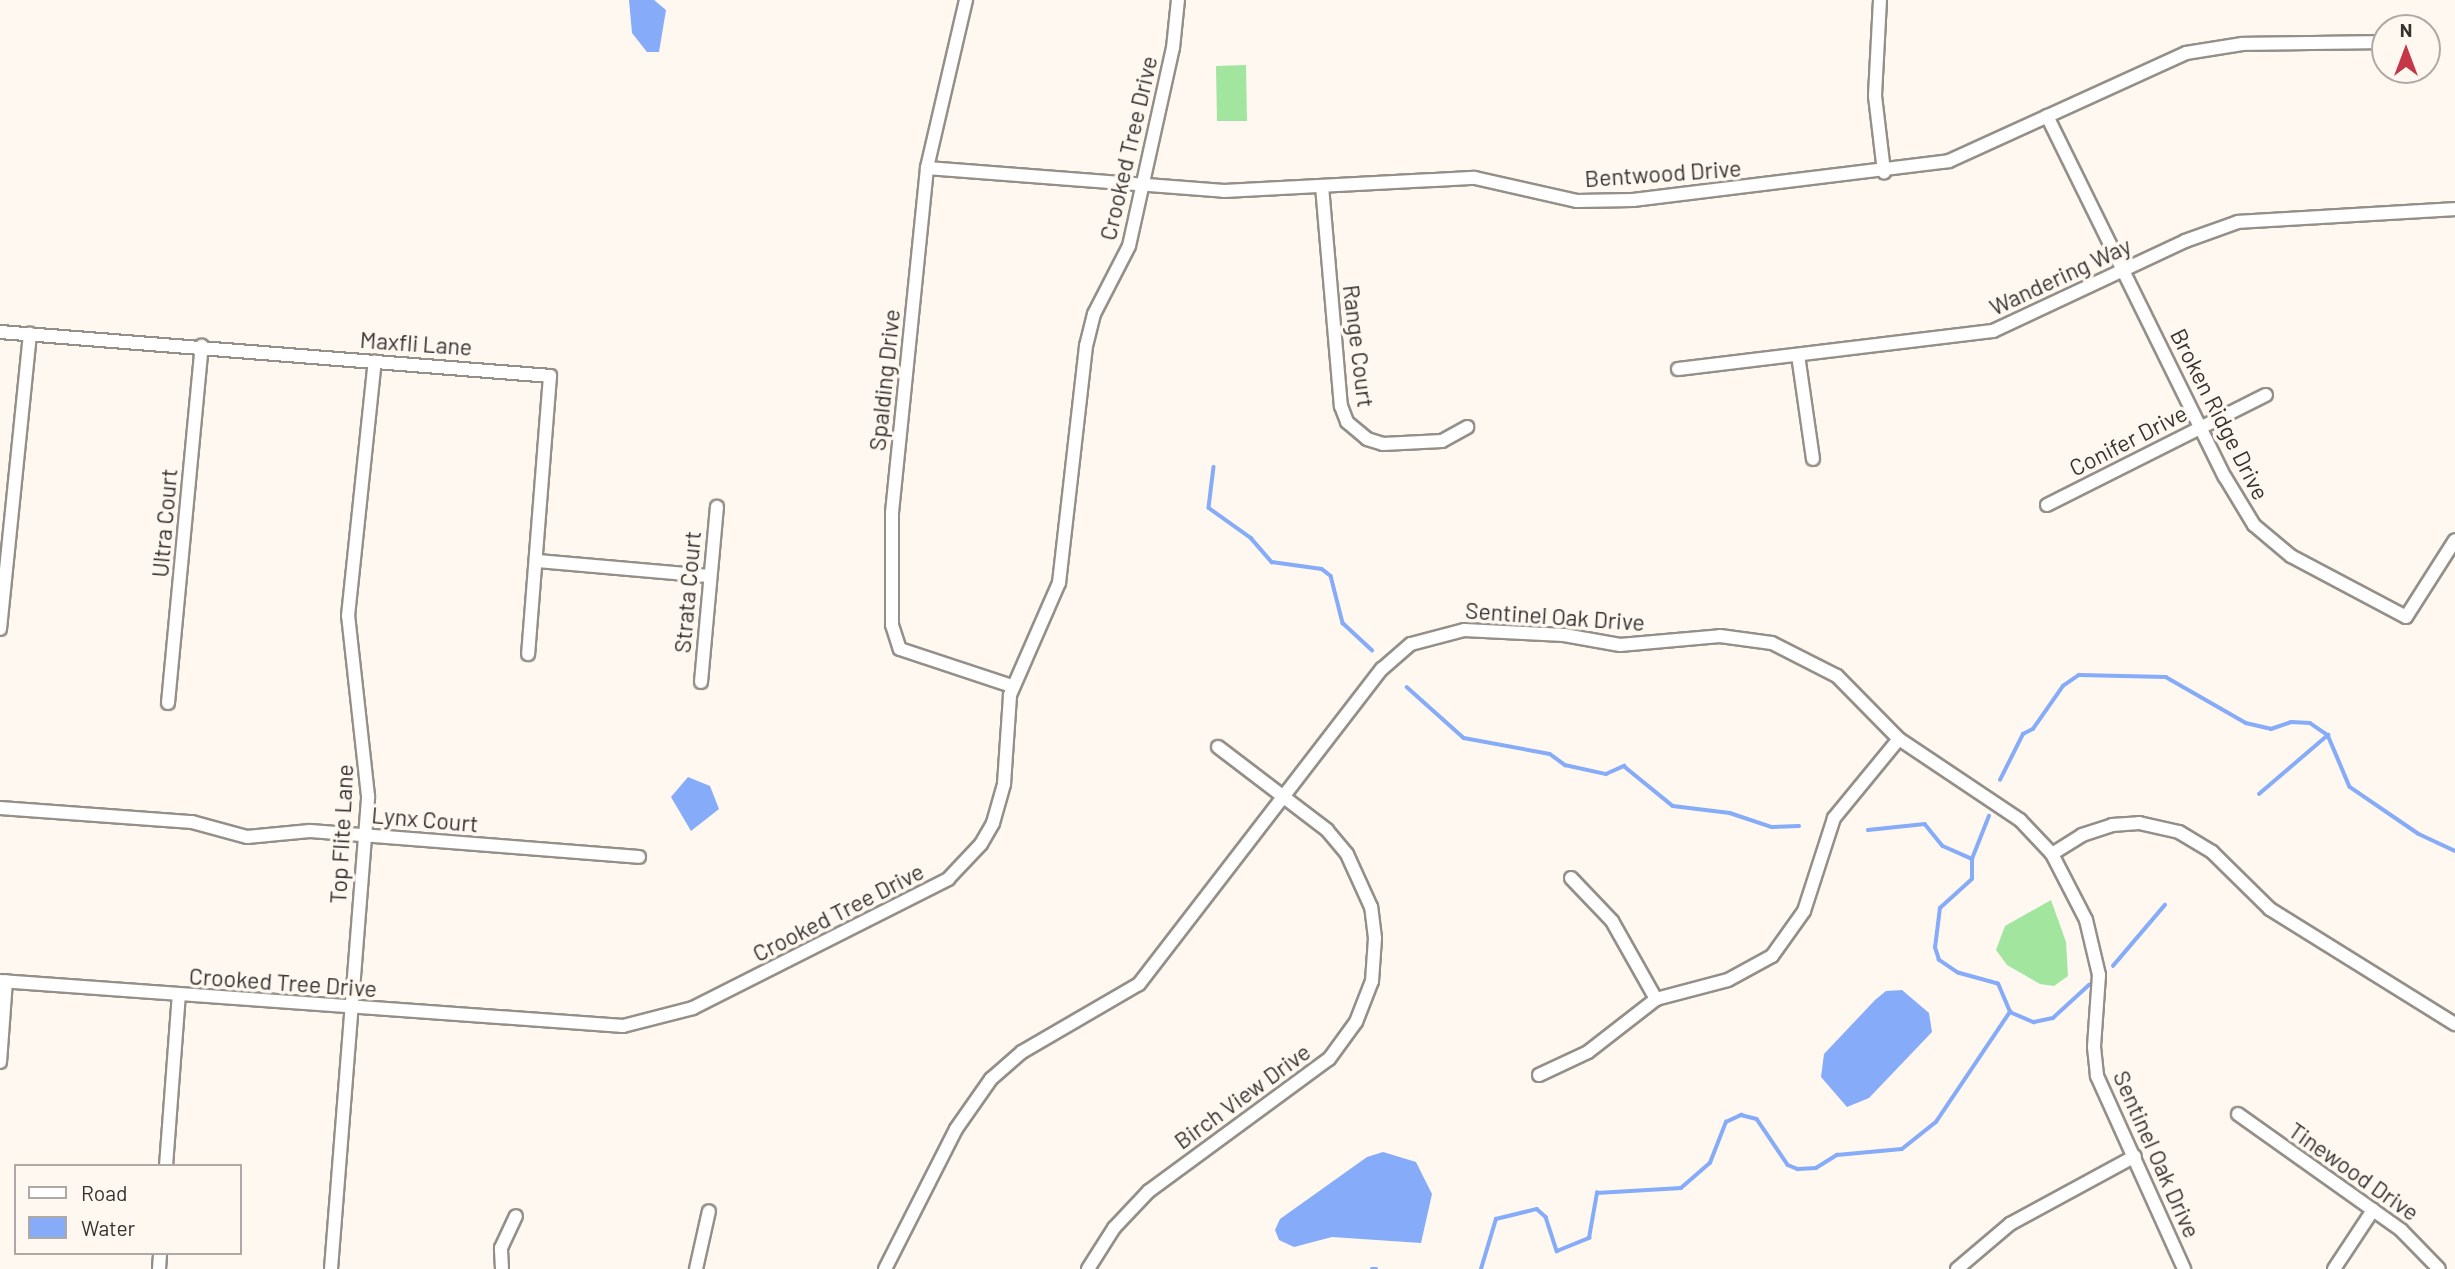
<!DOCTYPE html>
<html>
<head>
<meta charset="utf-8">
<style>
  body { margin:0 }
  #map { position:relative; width:2455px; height:1269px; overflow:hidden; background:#fef8f1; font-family:Barlow,sans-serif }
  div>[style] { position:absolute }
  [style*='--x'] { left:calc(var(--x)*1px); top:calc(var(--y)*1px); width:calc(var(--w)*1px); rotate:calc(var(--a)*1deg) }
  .green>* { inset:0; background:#a2e59e }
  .water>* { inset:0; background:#86abf8 }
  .stream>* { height:3.5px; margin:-1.75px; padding:0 1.75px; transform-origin:1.75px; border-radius:1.75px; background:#86abf8 }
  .roads { filter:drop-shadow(2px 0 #948f88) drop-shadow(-2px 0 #948f88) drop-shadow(0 2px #948f88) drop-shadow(0 -2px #948f88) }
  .minor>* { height:12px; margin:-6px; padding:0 6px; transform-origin:6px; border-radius:6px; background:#fff }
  span { translate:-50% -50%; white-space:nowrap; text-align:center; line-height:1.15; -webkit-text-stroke:7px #fef8f1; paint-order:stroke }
  .street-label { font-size:23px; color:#353230 }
  .legend { position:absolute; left:14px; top:1164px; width:228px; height:91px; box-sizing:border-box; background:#fef8f1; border:2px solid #aea9a4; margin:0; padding:9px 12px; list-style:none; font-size:21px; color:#353230 }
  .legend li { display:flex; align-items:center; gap:14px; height:35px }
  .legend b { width:35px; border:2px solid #aea9a4 }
  .north { position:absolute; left:2371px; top:14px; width:70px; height:70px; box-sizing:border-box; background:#fef8f1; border:2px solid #aea9a4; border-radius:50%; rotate:0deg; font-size:19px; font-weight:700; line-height:28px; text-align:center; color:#353230 }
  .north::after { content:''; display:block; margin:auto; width:24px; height:32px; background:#c63649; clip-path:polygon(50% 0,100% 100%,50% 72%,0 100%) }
</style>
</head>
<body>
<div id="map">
  <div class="green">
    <div style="clip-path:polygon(1246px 65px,1247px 121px,1217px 121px,1216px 66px)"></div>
    <div style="clip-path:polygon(2051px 900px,2066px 942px,2068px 976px,2054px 986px,2040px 984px,2007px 965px,1996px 950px,2005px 926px)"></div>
  </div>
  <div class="water">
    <div style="clip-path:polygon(629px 0,654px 0,666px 10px,659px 52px,647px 52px,632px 33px)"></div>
    <div style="clip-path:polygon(688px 777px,710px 786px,719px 809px,691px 831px,671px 797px)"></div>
    <div style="clip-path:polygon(1902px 990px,1929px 1013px,1932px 1032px,1869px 1098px,1847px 1107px,1821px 1077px,1824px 1054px,1875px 1000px,1886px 991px)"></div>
    <div style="clip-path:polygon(1383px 1152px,1416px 1162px,1432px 1194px,1421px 1243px,1332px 1237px,1294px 1247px,1279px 1240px,1275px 1230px,1280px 1219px,1367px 1157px)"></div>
  </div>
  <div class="stream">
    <div style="--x:1214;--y:467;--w:41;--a:97"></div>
    <div style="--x:1209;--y:508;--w:52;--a:35.5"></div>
    <div style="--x:1251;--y:538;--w:32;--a:49"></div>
    <div style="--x:1272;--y:562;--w:50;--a:8"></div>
    <div style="--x:1322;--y:569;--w:11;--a:38"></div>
    <div style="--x:1331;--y:576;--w:49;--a:75.7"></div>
    <div style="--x:1343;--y:623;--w:40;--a:43"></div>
    <div style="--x:1407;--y:687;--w:76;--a:41.8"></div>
    <div style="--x:1464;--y:738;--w:87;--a:10.5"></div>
    <div style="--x:1550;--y:754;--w:19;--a:36"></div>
    <div style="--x:1565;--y:765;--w:42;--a:12.4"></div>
    <div style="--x:1606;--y:774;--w:20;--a:-24"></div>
    <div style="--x:1624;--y:766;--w:63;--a:39.2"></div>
    <div style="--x:1673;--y:806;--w:57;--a:7"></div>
    <div style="--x:1730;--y:813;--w:44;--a:18.4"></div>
    <div style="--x:1772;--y:827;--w:27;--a:-2"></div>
    <div style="--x:2000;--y:780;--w:51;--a:-63.4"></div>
    <div style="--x:2023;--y:734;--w:11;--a:-27"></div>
    <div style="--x:2033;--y:729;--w:52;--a:-55.1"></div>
    <div style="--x:2063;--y:686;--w:19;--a:-35"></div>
    <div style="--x:2079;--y:675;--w:87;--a:1.3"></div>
    <div style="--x:2166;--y:677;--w:92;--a:29.9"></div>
    <div style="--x:2246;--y:723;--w:26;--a:13"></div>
    <div style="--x:2271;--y:729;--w:21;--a:-19"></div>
    <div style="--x:2291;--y:722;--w:19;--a:3"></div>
    <div style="--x:2310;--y:723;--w:22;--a:34"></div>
    <div style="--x:2328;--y:735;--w:56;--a:67.1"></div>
    <div style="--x:2350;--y:787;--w:83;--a:34.3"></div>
    <div style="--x:2419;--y:834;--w:40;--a:25"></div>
    <div style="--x:2259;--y:794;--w:91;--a:-40.5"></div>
    <div style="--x:1868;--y:830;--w:57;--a:-6"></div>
    <div style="--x:1925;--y:824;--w:28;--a:51"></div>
    <div style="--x:1943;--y:846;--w:32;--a:24"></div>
    <div style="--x:2113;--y:966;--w:80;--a:-49.6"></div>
    <div style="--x:2010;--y:1012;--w:26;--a:23"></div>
    <div style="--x:2034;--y:1022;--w:19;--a:-12"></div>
    <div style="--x:2053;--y:1018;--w:49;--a:-42.5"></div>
    <div style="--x:1372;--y:1269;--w:4;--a:0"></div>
    <div style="--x:1481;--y:1269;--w:52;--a:-73.3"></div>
    <div style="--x:1496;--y:1219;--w:42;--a:-13.7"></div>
    <div style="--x:1537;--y:1209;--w:12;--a:42"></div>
    <div style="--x:1546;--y:1217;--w:36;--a:72"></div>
    <div style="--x:1557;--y:1251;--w:35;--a:-22"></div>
    <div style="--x:1589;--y:1238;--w:46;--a:-79.9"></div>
    <div style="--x:1597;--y:1193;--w:84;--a:-3.4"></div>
    <div style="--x:1681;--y:1188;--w:38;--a:-41"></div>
    <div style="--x:1710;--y:1163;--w:44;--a:-68.7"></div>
    <div style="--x:1726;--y:1122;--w:17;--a:-25"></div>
    <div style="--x:1741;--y:1115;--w:16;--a:14"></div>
    <div style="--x:1757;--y:1119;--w:55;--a:56"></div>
    <div style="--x:1788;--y:1165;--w:11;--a:22"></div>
    <div style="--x:1798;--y:1169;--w:18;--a:-3"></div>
    <div style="--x:1816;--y:1168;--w:25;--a:-32"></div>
    <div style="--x:1837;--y:1155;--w:65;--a:-5.3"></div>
    <div style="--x:1902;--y:1149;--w:43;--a:-38.5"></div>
    <div style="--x:1936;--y:1122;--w:133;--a:-56.1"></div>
    <div style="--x:2010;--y:1012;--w:30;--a:-113"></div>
    <div style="--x:1998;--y:984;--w:41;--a:-164.6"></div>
    <div style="--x:1958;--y:973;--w:23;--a:-146"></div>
    <div style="--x:1939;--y:960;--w:13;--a:-108"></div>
    <div style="--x:1935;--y:948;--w:40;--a:-82.9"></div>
    <div style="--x:1940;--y:908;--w:43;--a:-42.2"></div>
    <div style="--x:1972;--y:879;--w:20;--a:-90"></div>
    <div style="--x:1972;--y:859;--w:46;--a:-68.4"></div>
  </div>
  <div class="roads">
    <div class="minor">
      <div style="--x:966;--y:0;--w:172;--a:103.1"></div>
      <div style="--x:927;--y:168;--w:347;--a:95.8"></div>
      <div style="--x:892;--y:513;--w:112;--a:90"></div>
      <div style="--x:892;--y:625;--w:25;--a:72"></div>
      <div style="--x:900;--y:649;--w:118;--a:18.3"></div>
      <div style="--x:1880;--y:0;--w:96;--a:93"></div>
      <div style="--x:1875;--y:96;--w:77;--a:83.2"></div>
      <div style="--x:2047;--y:116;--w:402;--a:63.8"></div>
      <div style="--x:2225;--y:477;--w:56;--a:58.9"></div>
      <div style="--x:2254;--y:525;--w:48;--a:40"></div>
      <div style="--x:2291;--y:556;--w:130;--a:27.9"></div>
      <div style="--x:2406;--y:617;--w:91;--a:-57.5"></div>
      <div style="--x:927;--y:168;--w:298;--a:4.4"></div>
      <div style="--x:1224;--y:191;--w:251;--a:-3"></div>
      <div style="--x:1475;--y:178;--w:105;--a:12.7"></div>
      <div style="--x:1577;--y:201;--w:56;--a:-1"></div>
      <div style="--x:1633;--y:200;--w:318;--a:-7"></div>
      <div style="--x:1949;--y:161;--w:260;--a:-24.5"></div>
      <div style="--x:2186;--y:53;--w:57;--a:-9.1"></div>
      <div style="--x:2242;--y:44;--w:139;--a:-0.8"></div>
      <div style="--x:1322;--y:186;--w:221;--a:85.1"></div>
      <div style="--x:1341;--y:406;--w:17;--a:69"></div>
      <div style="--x:1347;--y:422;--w:26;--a:40"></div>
      <div style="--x:1367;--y:439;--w:17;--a:17"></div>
      <div style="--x:1383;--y:444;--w:59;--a:-2.9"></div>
      <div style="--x:1442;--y:441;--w:29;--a:-29"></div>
      <div style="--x:0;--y:332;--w:552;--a:4.57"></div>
      <div style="--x:550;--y:376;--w:279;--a:94.5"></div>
      <div style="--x:1798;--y:355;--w:105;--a:81.8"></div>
      <div style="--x:1678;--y:369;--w:317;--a:-6.9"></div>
      <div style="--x:1993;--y:331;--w:212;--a:-25.1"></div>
      <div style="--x:2185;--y:241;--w:56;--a:-19.7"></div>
      <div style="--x:2238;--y:222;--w:217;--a:-3.4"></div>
      <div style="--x:2047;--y:505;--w:245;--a:-26.7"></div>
      <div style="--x:538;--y:561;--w:171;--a:5"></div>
      <div style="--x:0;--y:629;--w:297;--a:-84.2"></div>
      <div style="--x:701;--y:682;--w:176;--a:-84.8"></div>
      <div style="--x:168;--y:703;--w:359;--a:-84.6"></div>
      <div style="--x:0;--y:808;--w:193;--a:4.2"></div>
      <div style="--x:192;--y:822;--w:57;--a:15.3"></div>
      <div style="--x:247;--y:837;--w:63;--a:-5.4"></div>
      <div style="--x:310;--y:831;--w:330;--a:4.5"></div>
      <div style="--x:2052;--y:854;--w:36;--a:-32"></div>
      <div style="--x:2082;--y:835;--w:32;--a:-18"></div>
      <div style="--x:2112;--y:825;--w:27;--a:-4"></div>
      <div style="--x:2139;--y:823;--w:41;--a:12.7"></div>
      <div style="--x:2179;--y:832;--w:39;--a:31"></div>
      <div style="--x:2212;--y:852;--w:81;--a:44.5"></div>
      <div style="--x:2270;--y:909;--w:218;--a:31.9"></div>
      <div style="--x:1571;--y:878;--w:59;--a:46.4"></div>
      <div style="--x:1612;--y:921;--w:90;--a:60.6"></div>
      <div style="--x:0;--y:981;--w:625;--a:4.13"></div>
      <div style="--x:623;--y:1026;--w:72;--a:-14.4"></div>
      <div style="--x:693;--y:1008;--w:286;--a:-26.8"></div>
      <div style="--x:948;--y:879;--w:48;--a:-46.7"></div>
      <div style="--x:981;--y:844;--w:24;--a:-60"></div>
      <div style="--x:993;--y:823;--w:41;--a:-74.2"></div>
      <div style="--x:1004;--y:784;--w:89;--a:-86.1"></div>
      <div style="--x:1010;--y:695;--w:122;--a:-66.4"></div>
      <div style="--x:1059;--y:583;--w:239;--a:-83.5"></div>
      <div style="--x:1086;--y:346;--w:33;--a:-76"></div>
      <div style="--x:1094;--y:314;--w:76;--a:-62.8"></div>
      <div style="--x:1129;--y:246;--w:203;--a:-77.5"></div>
      <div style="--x:1173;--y:48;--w:48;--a:-84.1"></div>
      <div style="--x:0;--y:1062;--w:81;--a:-85.8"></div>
      <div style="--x:1539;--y:1075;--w:54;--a:-25.1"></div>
      <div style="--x:1588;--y:1052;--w:86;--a:-37.9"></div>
      <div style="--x:1656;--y:999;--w:74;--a:-14.8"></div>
      <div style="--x:1728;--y:980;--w:50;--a:-28.6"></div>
      <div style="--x:1772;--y:956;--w:55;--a:-54.6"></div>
      <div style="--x:1804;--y:911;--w:98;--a:-72.1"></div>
      <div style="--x:1834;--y:818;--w:102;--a:-50.6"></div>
      <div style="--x:2238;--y:1114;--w:200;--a:35.4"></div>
      <div style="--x:2401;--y:1230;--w:54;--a:45.7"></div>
      <div style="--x:166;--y:1166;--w:171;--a:-85.7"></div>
      <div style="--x:159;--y:1269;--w:16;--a:-86"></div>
      <div style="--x:331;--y:1269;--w:474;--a:-85.5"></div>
      <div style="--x:368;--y:796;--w:181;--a:-96.3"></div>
      <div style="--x:348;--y:616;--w:256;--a:-84"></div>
      <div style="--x:502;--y:1269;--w:21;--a:-93"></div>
      <div style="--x:501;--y:1248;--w:35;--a:-65"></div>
      <div style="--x:696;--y:1269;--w:59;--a:-77.4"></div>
      <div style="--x:885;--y:1269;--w:157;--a:-63.1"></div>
      <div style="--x:956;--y:1129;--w:61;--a:-55"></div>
      <div style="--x:991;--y:1079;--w:41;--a:-41.1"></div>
      <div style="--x:1022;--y:1052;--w:135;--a:-30.2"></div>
      <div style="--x:1139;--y:984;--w:398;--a:-52.4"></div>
      <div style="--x:1382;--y:669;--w:38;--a:-41"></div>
      <div style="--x:1411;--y:644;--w:55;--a:-14.8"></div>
      <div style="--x:1464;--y:630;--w:100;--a:2.9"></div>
      <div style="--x:1564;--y:635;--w:57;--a:10.1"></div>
      <div style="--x:1620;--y:645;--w:100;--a:-5.1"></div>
      <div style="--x:1720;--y:636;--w:52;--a:7.7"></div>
      <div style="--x:1772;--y:643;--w:73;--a:26.9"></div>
      <div style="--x:1837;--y:676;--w:88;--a:45.5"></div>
      <div style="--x:1899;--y:739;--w:146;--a:33.8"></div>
      <div style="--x:2020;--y:820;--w:47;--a:46.7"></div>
      <div style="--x:2052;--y:854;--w:74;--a:62.7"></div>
      <div style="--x:2086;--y:920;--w:57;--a:76.7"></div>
      <div style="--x:2099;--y:975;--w:72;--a:94"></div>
      <div style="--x:2094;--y:1047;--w:29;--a:84"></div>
      <div style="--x:2097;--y:1076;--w:212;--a:65.7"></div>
      <div style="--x:1088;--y:1269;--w:49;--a:-57.6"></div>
      <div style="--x:1114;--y:1228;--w:51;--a:-46.6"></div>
      <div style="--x:1149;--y:1191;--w:223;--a:-36.3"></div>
      <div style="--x:1329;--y:1059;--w:46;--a:-53.9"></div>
      <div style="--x:1356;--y:1022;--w:44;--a:-68.7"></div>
      <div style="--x:1372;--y:981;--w:43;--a:-86"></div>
      <div style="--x:1375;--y:938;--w:31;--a:-97"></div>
      <div style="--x:1371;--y:907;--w:58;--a:-114.4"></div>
      <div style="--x:1347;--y:854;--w:31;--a:-130"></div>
      <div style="--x:1327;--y:830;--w:137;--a:-142.7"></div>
      <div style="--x:1957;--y:1269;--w:70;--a:-40.3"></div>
      <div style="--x:2010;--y:1224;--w:142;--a:-28.5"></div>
      <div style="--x:2334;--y:1269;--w:71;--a:-56.5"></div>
    </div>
  </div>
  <div class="street-label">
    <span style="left:1128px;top:148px;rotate:-77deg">Crooked Tree Drive</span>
    <span style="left:1663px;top:173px;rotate:-4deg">Bentwood Drive</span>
    <span style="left:2060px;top:276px;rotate:-25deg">Wandering Way</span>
    <span style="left:416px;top:343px;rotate:4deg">Maxfli Lane</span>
    <span style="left:1359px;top:346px;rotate:83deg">Range Court</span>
    <span style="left:884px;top:380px;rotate:-84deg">Spalding Drive</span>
    <span style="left:2220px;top:414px;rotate:63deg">Broken Ridge Drive</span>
    <span style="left:2128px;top:440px;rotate:-27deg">Conifer Drive</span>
    <span style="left:164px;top:523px;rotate:-85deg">Ultra Court</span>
    <span style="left:687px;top:592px;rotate:-85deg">Strata Court</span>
    <span style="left:1555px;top:616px;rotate:4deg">Sentinel Oak Drive</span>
    <span style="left:425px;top:819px;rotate:5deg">Lynx Court</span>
    <span style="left:341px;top:834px;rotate:-87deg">Top Flite Lane</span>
    <span style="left:838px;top:912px;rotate:-27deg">Crooked Tree Drive</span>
    <span style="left:283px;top:982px;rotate:4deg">Crooked Tree Drive</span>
    <span style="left:1242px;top:1096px;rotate:-36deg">Birch View Drive</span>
    <span style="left:2157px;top:1154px;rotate:66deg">Sentinel Oak Drive</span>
    <span style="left:2354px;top:1171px;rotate:35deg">Tinewood Drive</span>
  </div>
  <ul class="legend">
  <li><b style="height:9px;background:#fff"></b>Road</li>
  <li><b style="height:19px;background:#86abf8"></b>Water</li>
  </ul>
  <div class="north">N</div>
</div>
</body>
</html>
